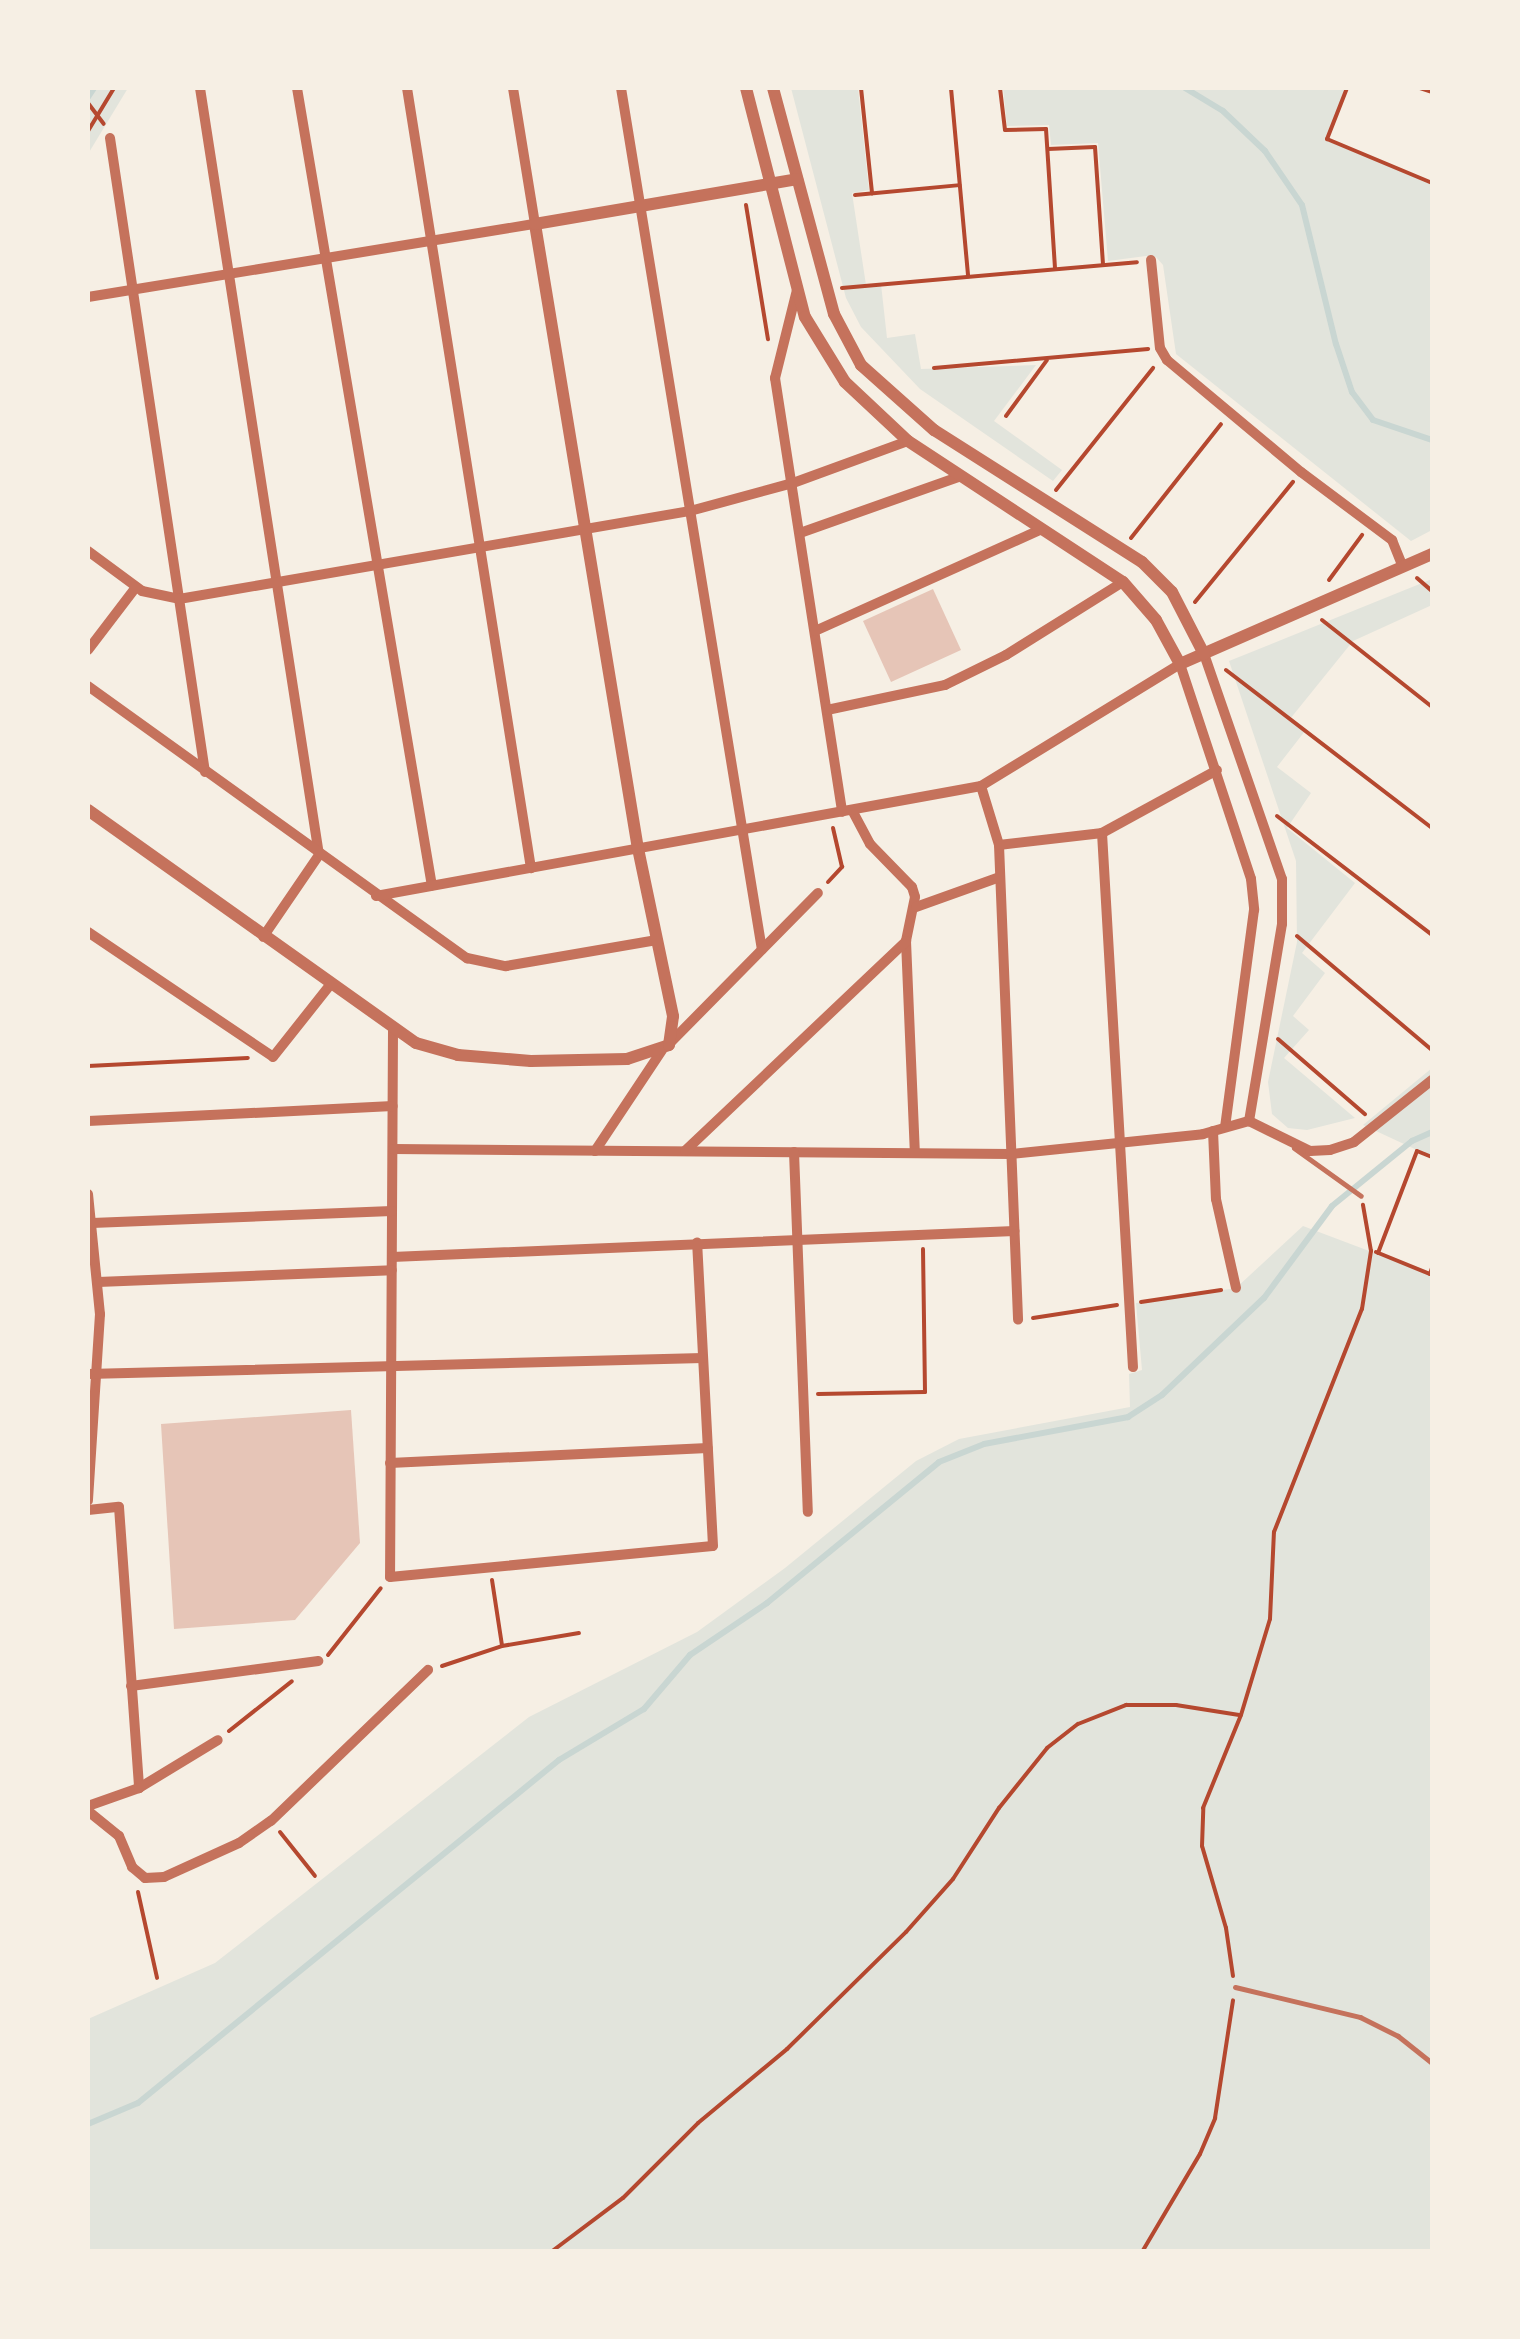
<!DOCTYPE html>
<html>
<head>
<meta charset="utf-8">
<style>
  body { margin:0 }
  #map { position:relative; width:1520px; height:2339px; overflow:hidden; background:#f6efe4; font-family:Helvetica,sans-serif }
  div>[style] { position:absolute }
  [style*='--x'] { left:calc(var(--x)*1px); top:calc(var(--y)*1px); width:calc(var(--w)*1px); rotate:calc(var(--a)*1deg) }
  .green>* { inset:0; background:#e2e4dc }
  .stream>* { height:6px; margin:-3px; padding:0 3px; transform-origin:3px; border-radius:3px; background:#c9d6d2 }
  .building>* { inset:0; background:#e6c5b7 }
  .path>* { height:4px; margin:-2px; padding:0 2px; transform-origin:2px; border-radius:2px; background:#b5482f }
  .service>* { height:5px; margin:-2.5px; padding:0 2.5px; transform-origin:2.5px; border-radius:2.5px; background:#c5725c }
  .minor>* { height:10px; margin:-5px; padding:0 5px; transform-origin:5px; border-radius:5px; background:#c5725c }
  .tertiary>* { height:12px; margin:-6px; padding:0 6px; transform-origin:6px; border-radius:6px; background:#c5725c }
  span { translate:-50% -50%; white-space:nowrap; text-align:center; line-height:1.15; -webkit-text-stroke:8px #f6efe4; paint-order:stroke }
  .frame { position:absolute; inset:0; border:90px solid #f6efe4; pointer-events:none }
</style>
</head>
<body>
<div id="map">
  <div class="green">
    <div style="clip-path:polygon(88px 88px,128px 88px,88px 154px)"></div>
    <div style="clip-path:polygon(791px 88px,858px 88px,869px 190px,852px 193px,866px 285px,881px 284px,887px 338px,915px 334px,921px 369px,1036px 365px,994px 421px,1062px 470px,1053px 481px,920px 389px,861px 327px,846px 298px)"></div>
    <div style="clip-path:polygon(1003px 88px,1346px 88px,1325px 140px,1432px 184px,1432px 530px,1411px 541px,1176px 354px,1163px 265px,1156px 257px,1146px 256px,1108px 261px,1098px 143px,1051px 145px,1049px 125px,1007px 126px)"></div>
    <div style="clip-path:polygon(1432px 579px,1432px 605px,1353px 641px,1290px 719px,1305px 731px,1277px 767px,1311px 793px,1287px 828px,1355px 883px,1302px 953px,1325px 973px,1293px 1016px,1309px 1030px,1284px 1058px,1355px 1118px,1307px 1130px,1288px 1128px,1272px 1114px,1268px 1082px,1297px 942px,1296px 861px,1229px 661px)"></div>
    <div style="clip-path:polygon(1432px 1068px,1432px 1157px,1363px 1125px)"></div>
    <div style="clip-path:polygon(1303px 1226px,1430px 1274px,1432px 1269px,1432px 2251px,88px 2251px,88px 2019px,215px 1963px,529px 1717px,697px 1632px,785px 1568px,916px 1461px,959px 1439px,1130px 1407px,1129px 1374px,1142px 1370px,1136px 1303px,1236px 1288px)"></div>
  </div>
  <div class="stream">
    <div style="--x:1185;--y:88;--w:44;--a:31.2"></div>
    <div style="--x:1223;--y:111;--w:58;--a:43.6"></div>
    <div style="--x:1265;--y:151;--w:65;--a:55.6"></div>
    <div style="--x:1302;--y:205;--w:143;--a:76.3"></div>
    <div style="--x:1336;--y:344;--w:51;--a:71.6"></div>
    <div style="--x:1352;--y:392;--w:35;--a:53"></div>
    <div style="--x:1373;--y:420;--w:62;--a:18.7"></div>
    <div style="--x:88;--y:97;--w:11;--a:-56"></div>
    <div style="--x:88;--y:2124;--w:54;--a:-22.8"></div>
    <div style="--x:138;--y:2103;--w:543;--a:-39.17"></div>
    <div style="--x:559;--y:1760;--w:99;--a:-31"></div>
    <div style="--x:644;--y:1709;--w:71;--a:-49.6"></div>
    <div style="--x:690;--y:1655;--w:93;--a:-34"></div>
    <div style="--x:767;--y:1603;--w:222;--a:-39.3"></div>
    <div style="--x:939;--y:1462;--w:48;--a:-21.8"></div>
    <div style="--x:984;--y:1444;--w:147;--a:-10.6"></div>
    <div style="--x:1128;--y:1417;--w:40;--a:-32.9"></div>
    <div style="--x:1162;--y:1395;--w:141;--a:-43.6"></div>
    <div style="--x:1264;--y:1298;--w:114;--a:-53.5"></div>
    <div style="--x:1332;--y:1206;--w:103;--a:-39.1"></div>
    <div style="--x:1412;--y:1141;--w:22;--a:-24"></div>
  </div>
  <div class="building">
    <div style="clip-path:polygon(933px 589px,961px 650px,891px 682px,863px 621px)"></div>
    <div style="clip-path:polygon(351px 1410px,360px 1543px,295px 1620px,174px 1629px,161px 1424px)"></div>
  </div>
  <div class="path">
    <div style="--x:861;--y:88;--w:106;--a:84"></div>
    <div style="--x:951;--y:88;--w:189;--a:84.8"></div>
    <div style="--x:1000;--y:88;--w:42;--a:83.2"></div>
    <div style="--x:1005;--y:130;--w:41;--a:-1.4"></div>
    <div style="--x:1046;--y:129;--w:140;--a:86.3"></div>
    <div style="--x:1347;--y:88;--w:55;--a:111.4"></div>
    <div style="--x:1327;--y:139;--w:114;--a:22.7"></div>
    <div style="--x:1420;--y:88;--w:13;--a:18"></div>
    <div style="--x:88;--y:103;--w:26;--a:53"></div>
    <div style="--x:88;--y:131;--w:50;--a:-58.8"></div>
    <div style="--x:1048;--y:149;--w:47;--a:-2.4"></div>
    <div style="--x:1095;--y:147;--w:118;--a:86.1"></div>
    <div style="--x:855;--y:195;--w:105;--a:-5.4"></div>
    <div style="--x:746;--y:205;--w:136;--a:80.7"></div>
    <div style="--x:842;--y:288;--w:296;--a:-5"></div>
    <div style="--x:934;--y:368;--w:215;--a:-5.1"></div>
    <div style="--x:1006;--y:416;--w:69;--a:-53.8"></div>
    <div style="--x:1056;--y:490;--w:156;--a:-51.5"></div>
    <div style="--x:1131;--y:538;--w:145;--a:-51.7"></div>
    <div style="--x:1417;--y:578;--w:20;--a:41"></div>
    <div style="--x:1329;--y:580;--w:56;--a:-53.7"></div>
    <div style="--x:1195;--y:602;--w:155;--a:-50.8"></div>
    <div style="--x:1322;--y:620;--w:140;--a:38.3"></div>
    <div style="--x:1226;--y:670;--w:260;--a:37.5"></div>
    <div style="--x:1277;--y:816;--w:195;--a:37.5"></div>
    <div style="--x:828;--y:882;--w:21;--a:-47"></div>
    <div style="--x:842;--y:867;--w:40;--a:-103"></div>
    <div style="--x:1297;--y:936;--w:177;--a:40.2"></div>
    <div style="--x:1278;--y:1039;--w:115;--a:40.8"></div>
    <div style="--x:88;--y:1066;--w:160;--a:-2.9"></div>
    <div style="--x:1376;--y:1252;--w:58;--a:22.2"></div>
    <div style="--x:1430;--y:1274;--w:6;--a:-72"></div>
    <div style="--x:1378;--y:1253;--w:109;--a:-69.1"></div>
    <div style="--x:1417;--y:1151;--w:16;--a:22"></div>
    <div style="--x:1141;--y:1302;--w:81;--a:-8.5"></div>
    <div style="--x:1033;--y:1318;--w:85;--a:-8.8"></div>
    <div style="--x:818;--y:1394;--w:107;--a:-1.1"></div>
    <div style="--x:925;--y:1392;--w:143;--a:-90.8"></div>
    <div style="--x:492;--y:1580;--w:66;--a:81.3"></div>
    <div style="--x:328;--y:1655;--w:85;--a:-51.7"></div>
    <div style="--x:442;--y:1666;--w:63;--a:-18.4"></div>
    <div style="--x:502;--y:1646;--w:78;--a:-9.6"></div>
    <div style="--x:229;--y:1731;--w:80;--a:-38.4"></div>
    <div style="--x:280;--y:1832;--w:56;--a:51.5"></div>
    <div style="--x:138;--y:1892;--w:88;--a:77.5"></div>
    <div style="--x:1233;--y:1976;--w:49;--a:-98.3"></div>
    <div style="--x:1226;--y:1928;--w:85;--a:-106.3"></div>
    <div style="--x:1202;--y:1846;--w:38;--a:-88"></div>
    <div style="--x:1203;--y:1808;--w:100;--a:-67.8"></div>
    <div style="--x:1241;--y:1715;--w:100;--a:-73.2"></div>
    <div style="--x:1270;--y:1619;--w:87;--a:-87.4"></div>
    <div style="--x:1274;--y:1532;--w:240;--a:-68.5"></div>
    <div style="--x:1362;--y:1309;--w:59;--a:-81.2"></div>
    <div style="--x:1371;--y:1251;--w:47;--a:-99.9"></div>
    <div style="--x:551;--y:2252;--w:90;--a:-36.9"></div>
    <div style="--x:623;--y:2198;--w:106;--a:-45"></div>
    <div style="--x:698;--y:2123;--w:116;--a:-39.7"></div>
    <div style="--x:787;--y:2049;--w:167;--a:-44.5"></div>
    <div style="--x:906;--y:1932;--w:71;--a:-48.4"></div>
    <div style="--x:953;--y:1879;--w:85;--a:-57.1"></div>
    <div style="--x:999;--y:1808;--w:77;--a:-51.3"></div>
    <div style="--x:1047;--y:1748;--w:39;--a:-38"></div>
    <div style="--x:1078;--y:1724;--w:52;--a:-21.6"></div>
    <div style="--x:1126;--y:1705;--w:50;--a:0"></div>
    <div style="--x:1176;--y:1705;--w:64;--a:9"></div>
    <div style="--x:1142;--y:2252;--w:114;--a:-59.4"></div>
    <div style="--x:1200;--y:2154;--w:39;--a:-67"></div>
    <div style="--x:1215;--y:2118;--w:119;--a:-81.3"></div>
  </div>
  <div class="service">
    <div style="--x:1294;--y:1148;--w:82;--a:35.6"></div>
    <div style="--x:1235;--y:1987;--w:129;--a:13.5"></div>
    <div style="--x:1360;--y:2017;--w:42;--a:26.6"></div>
    <div style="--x:1398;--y:2036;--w:43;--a:38.5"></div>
  </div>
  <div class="minor">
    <div style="--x:200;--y:88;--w:776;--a:81.18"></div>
    <div style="--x:319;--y:855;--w:99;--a:124.3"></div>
    <div style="--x:297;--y:88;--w:809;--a:80.4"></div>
    <div style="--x:407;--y:88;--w:790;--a:80.97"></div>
    <div style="--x:621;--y:88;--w:873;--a:80.71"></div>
    <div style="--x:110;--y:138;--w:641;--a:81.48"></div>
    <div style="--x:1151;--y:260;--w:88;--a:84.2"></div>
    <div style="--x:1160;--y:348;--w:14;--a:60"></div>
    <div style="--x:1167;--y:360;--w:175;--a:39.9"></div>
    <div style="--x:1301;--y:472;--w:114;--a:36.8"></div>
    <div style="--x:1392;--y:540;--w:29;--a:68"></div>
    <div style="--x:797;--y:290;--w:91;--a:104"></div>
    <div style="--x:775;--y:378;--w:439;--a:81.2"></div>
    <div style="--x:88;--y:297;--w:453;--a:-9.3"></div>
    <div style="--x:535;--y:224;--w:138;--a:-99.2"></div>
    <div style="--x:800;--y:533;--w:171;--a:-19.5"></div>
    <div style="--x:88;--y:551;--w:67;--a:36.5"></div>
    <div style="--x:142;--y:591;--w:38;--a:12"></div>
    <div style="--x:179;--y:599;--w:519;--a:-9.77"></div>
    <div style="--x:690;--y:511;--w:107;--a:-15.2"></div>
    <div style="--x:793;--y:483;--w:122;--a:-20.1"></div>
    <div style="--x:815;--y:631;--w:249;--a:-24.2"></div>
    <div style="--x:88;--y:650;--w:79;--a:-52.7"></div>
    <div style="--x:1204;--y:654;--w:238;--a:70.9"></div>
    <div style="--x:1282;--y:879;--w:45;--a:90"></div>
    <div style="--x:1282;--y:924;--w:200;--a:99.5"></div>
    <div style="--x:88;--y:686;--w:467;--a:35.7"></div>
    <div style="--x:467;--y:958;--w:40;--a:12"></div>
    <div style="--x:506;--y:966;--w:153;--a:-9.8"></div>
    <div style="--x:827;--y:710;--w:121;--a:-12"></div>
    <div style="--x:945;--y:685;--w:68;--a:-26.2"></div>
    <div style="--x:1006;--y:655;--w:138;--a:-32"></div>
    <div style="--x:981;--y:786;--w:62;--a:73"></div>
    <div style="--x:999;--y:845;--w:475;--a:87.7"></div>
    <div style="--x:852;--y:810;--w:38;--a:62"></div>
    <div style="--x:870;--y:844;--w:60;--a:45.7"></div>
    <div style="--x:912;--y:887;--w:10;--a:73"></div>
    <div style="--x:915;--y:897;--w:45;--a:101.6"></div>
    <div style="--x:906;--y:941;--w:212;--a:87.6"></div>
    <div style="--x:1102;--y:833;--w:535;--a:86.68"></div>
    <div style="--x:999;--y:845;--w:104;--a:-6.6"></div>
    <div style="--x:1102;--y:833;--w:131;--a:-28.7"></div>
    <div style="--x:376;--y:896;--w:615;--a:-10.3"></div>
    <div style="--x:981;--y:786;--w:233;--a:-31.5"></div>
    <div style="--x:1180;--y:664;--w:226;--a:71.7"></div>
    <div style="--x:1251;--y:879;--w:31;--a:84"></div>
    <div style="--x:1254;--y:910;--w:219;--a:97.6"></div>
    <div style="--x:916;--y:907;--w:89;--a:-19.7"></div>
    <div style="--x:88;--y:932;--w:223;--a:34"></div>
    <div style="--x:273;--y:1057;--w:92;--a:-51.6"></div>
    <div style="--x:393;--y:1031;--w:546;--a:90.31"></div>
    <div style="--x:390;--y:1577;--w:324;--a:-5.5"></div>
    <div style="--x:713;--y:1546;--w:304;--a:-93"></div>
    <div style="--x:669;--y:1044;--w:212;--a:-45.4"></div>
    <div style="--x:88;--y:1121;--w:305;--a:-2.8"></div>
    <div style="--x:1249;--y:1121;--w:68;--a:26.2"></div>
    <div style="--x:1310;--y:1151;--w:20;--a:-3"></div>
    <div style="--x:1330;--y:1150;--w:25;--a:-18"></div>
    <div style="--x:1354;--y:1142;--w:100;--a:-38.5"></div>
    <div style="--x:1213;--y:1131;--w:68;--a:87.5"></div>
    <div style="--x:1216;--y:1199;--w:91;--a:77.3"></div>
    <div style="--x:393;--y:1149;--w:618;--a:0.46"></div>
    <div style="--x:1011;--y:1154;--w:193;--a:-5.9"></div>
    <div style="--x:1203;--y:1134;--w:48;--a:-15.8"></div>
    <div style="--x:595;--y:1151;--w:121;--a:-56.4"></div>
    <div style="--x:685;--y:1151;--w:305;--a:-43.5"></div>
    <div style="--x:794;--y:1152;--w:360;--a:87.8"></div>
    <div style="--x:88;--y:1194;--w:121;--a:84.3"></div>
    <div style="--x:100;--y:1314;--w:187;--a:93.7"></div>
    <div style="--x:92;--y:1223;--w:300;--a:-2.3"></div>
    <div style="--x:392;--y:1257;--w:623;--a:-2.39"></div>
    <div style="--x:98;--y:1282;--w:294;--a:-2.3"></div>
    <div style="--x:88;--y:1374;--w:615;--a:-1.49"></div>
    <div style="--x:390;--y:1463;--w:318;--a:-2.7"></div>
    <div style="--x:88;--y:1510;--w:31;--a:-6"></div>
    <div style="--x:119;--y:1507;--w:282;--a:85.9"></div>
    <div style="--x:131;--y:1686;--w:189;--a:-7.6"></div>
    <div style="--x:88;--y:1806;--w:54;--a:-19.4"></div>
    <div style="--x:139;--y:1788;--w:92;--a:-31.3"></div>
    <div style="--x:88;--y:1811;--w:40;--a:39"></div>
    <div style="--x:119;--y:1836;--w:34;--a:67"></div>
    <div style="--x:132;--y:1867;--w:17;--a:40"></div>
    <div style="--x:145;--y:1878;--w:19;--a:-3"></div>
    <div style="--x:164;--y:1877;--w:82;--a:-24.4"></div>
    <div style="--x:239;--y:1843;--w:39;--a:-35"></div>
    <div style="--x:271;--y:1821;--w:218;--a:-43.9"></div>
  </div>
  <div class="tertiary">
    <div style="--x:746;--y:88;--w:236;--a:75.6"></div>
    <div style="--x:805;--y:317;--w:76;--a:58.4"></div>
    <div style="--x:845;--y:382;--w:86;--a:43.1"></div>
    <div style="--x:908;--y:441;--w:257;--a:33.3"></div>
    <div style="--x:1123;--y:582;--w:50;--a:49"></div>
    <div style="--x:1156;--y:620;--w:50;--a:61.4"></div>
    <div style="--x:1180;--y:664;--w:275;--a:-23.6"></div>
    <div style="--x:773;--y:88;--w:234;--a:74.9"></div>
    <div style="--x:834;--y:314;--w:58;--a:62.1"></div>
    <div style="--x:861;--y:365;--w:98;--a:41.7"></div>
    <div style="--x:934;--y:430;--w:246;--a:32.4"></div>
    <div style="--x:1142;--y:562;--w:42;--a:45"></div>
    <div style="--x:1172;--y:592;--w:70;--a:62.7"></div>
    <div style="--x:88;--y:810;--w:402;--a:35.4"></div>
    <div style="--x:416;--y:1043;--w:44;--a:15.9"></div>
    <div style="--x:458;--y:1055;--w:73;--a:4.7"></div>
    <div style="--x:531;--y:1061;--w:96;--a:-1.2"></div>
    <div style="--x:627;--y:1059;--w:44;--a:-18.4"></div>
    <div style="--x:669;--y:1045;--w:29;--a:-82"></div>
    <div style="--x:673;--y:1016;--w:171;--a:-101.8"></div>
    <div style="--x:638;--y:849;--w:633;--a:-99.36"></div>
    <div style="--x:535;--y:224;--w:266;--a:-9.7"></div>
  </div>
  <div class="frame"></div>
</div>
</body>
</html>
